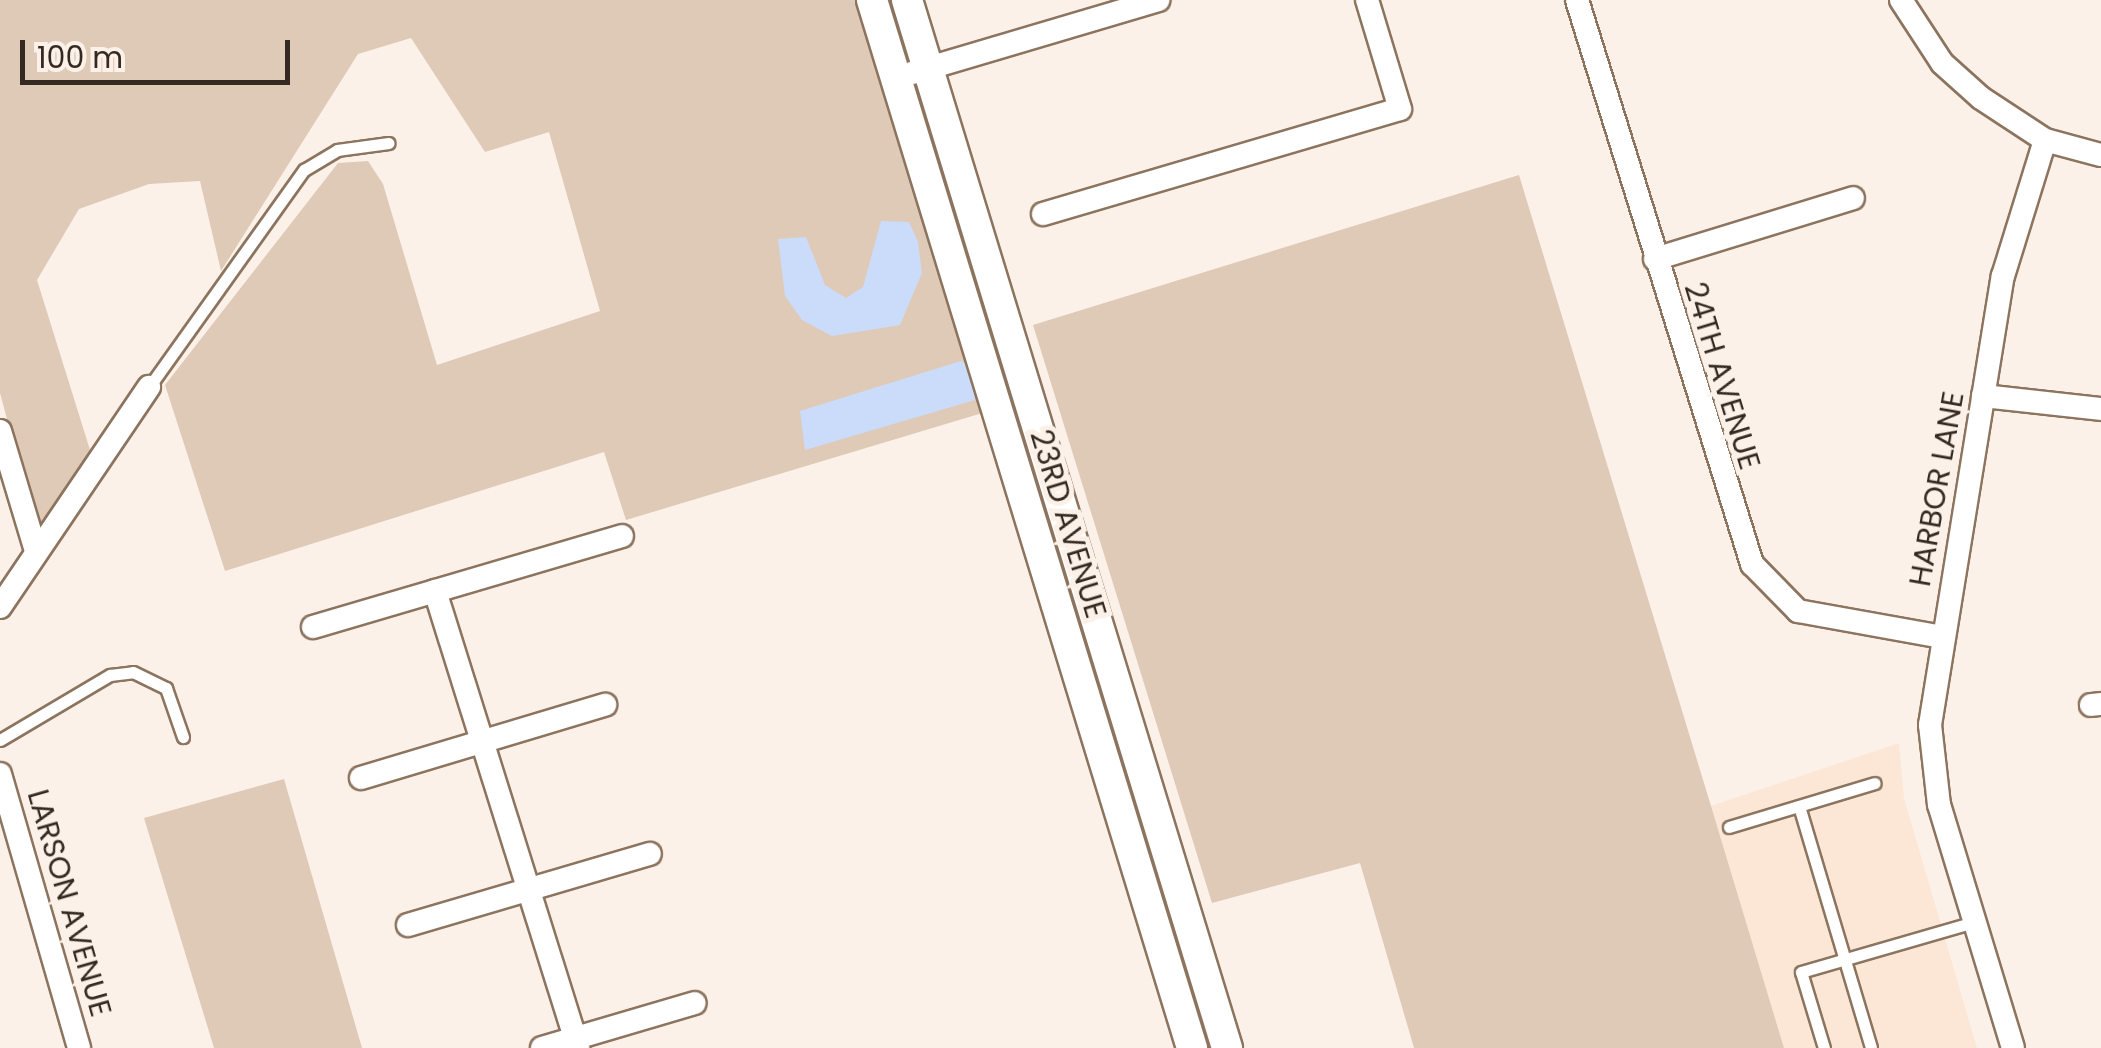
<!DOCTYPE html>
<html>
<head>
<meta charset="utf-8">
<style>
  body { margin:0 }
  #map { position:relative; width:2101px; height:1048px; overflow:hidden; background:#fcf1e8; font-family:Poppins,sans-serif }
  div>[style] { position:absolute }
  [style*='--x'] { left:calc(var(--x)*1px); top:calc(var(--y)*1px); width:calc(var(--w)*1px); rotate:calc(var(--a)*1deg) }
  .built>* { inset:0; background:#fce7d6 }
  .green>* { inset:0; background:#dfc9b7 }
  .water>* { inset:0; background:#cbdcfb }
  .roads { filter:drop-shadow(2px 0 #8c745f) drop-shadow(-2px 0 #8c745f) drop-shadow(0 2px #8c745f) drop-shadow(0 -2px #8c745f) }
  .service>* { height:11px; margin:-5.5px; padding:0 5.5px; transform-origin:5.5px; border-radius:5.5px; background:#fff }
  .minor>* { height:22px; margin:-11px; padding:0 11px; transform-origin:11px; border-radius:11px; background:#fff }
  .secondary>* { height:30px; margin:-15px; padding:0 15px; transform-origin:15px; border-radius:15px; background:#fff }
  span { translate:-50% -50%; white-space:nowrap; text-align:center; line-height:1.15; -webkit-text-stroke:10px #fcf1e8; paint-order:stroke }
  .street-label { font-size:30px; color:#352a22 }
  .scale { position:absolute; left:20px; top:40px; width:270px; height:45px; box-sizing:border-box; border:5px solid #352a22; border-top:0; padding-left:12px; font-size:30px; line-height:35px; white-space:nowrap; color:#352a22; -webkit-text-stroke:8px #fcf1e8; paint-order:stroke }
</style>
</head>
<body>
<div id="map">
  <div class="built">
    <div style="clip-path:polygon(1899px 743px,1904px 798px,1977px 1048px,1784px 1048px,1711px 806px)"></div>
  </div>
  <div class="green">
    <div style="clip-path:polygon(0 0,872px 0,999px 408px,626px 520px,604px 452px,225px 571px,165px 385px,338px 163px,368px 161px,383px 184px,437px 365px,600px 311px,549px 132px,485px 152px,411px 38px,358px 54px,221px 271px,200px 181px,149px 184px,79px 209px,37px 280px,90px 450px,38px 534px,0 393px)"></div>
    <div style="clip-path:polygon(1519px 175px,1711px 806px,1784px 1048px,1414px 1048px,1360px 863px,1212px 903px,1033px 325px)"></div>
    <div style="clip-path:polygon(284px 779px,362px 1048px,214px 1048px,144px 818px)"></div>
  </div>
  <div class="water">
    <div style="clip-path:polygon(881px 221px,909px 222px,918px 242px,922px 273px,900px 325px,832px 336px,802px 320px,785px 296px,778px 239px,806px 237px,825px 285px,846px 298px,863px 287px)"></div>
    <div style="clip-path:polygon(961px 361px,971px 367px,975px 400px,805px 450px,800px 411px)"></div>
  </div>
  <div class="roads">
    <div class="service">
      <div style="--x:149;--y:387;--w:267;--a:-54.5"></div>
      <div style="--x:304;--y:170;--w:39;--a:-31"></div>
      <div style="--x:337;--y:150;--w:52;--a:-7.7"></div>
      <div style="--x:0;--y:740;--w:128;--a:-30.6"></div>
      <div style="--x:110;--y:675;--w:23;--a:-7"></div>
      <div style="--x:133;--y:672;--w:37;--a:26"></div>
      <div style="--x:166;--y:688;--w:52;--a:70.9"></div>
      <div style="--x:1799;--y:806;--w:252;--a:73.4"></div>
      <div style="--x:1729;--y:827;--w:152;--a:-16.8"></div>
      <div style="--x:1824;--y:1048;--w:79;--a:-106.8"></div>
      <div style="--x:1801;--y:972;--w:180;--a:-16.1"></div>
    </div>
    <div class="minor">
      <div style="--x:1577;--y:0;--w:591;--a:72.76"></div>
      <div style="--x:1752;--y:564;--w:66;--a:45.6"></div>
      <div style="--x:1798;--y:611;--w:146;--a:10.2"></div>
      <div style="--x:1901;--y:0;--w:75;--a:56.9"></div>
      <div style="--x:1942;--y:63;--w:52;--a:41.9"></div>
      <div style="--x:1981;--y:98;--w:77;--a:33.3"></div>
      <div style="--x:2045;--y:140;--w:58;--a:15"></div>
      <div style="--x:912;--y:73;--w:257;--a:-16.5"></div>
      <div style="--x:1043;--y:214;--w:372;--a:-16.4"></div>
      <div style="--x:1400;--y:109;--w:114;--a:-106.8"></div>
      <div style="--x:1655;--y:259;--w:207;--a:-17.1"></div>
      <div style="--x:1983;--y:396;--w:119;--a:6.3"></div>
      <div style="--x:0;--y:431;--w:122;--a:73.3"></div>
      <div style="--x:435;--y:591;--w:479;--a:72.6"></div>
      <div style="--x:0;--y:607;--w:266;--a:-55.9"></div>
      <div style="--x:313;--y:627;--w:322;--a:-16.4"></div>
      <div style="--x:2091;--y:705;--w:10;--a:-6"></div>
      <div style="--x:0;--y:774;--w:285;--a:73.9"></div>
      <div style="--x:361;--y:778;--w:255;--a:-16.7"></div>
      <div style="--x:408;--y:925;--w:252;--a:-16.4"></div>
      <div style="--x:542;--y:1048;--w:159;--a:-16.4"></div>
      <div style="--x:2013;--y:1048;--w:254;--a:-106.9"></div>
      <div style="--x:1939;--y:805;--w:81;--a:-96.4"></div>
      <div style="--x:1930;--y:725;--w:455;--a:-80.8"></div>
      <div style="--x:2003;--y:276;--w:142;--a:-72.8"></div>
    </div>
    <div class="secondary">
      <div style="--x:872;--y:0;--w:1096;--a:73.02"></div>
      <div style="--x:907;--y:0;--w:1096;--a:73.02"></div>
    </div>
  </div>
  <div class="street-label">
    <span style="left:1722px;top:376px;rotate:73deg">24TH AVENUE</span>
    <span style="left:1937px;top:489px;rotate:-80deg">HARBOR LANE</span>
    <span style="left:1068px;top:524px;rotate:73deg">23RD AVENUE</span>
    <span style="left:69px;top:903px;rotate:74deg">LARSON AVENUE</span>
  </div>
  <div class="scale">100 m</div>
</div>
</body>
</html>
